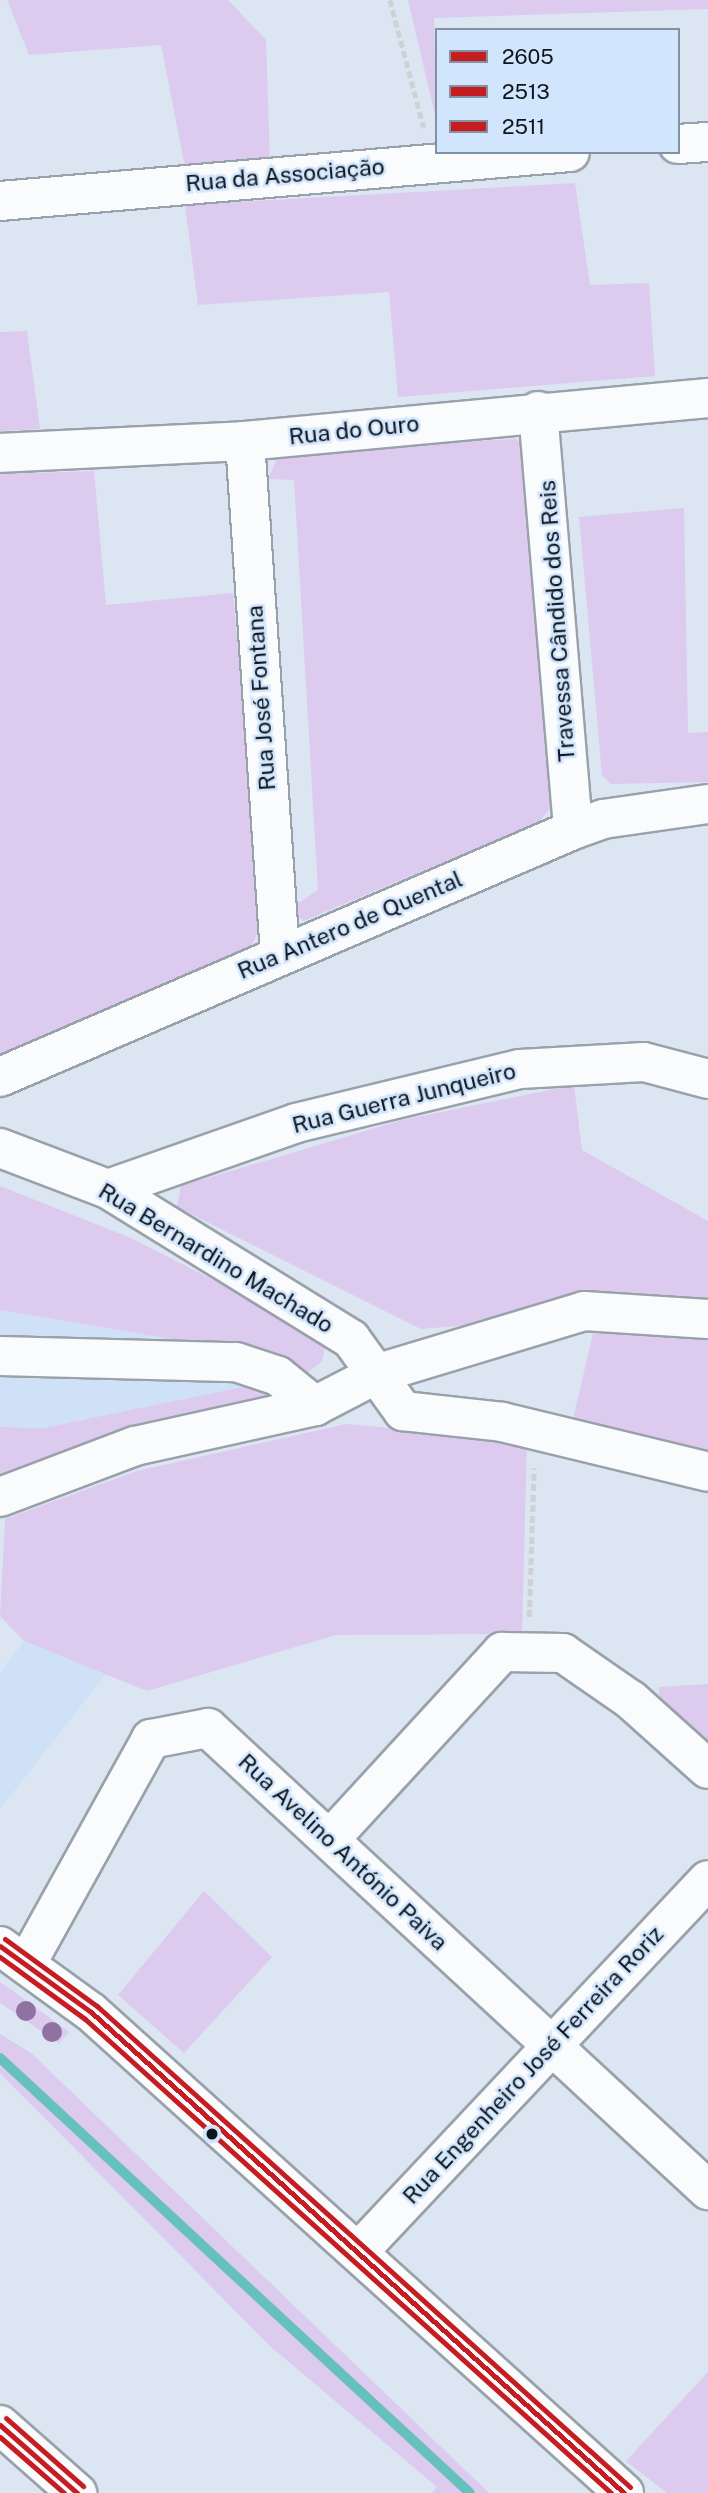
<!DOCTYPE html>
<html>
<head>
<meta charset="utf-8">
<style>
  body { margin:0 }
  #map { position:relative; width:708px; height:2493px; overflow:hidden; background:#dbe6f2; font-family:"Public Sans",sans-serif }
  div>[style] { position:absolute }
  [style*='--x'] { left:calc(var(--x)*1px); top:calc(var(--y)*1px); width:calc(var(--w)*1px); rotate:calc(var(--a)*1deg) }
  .built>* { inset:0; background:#cee1f6 }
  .green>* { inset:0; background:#ddcaef }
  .stream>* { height:10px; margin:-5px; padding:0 5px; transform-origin:5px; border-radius:5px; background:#66c0bb }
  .path>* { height:4.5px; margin-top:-2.25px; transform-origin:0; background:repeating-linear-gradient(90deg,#ced2d5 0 7px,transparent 0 10.5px) }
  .roads { filter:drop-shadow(2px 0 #99a1aa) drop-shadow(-2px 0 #99a1aa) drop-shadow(0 2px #99a1aa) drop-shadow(0 -2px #99a1aa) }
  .minor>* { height:38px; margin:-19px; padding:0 19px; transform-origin:19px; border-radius:19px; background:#fafbfd }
  .major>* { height:38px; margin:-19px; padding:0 19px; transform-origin:19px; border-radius:19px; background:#fafbfd }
  .bus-1>* { height:5px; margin:-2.5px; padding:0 2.5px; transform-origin:2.5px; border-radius:2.5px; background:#c61d23 }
  .bus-2>* { height:5px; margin:-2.5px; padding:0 2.5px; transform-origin:2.5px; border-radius:2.5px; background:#c61d23 }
  .bus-3>* { height:5px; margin:-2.5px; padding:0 2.5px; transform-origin:2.5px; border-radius:2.5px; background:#c61d23 }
  .trees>* { width:20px; height:20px; margin:-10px; border-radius:50%; background:#8f71a2 }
  .dots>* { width:19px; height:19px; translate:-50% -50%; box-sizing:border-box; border:4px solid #d1e5fc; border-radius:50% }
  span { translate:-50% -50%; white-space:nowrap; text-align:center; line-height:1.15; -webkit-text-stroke:5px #d1e5fc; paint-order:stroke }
  .street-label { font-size:23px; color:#0e151d }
  .legend { position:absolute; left:435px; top:28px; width:245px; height:126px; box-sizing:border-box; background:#d1e5fc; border:2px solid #8392a3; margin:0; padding:9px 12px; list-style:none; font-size:21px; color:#0e151d }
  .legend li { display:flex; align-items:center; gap:14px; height:35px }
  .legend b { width:35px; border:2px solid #8392a3 }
</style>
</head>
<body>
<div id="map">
  <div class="built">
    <div style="clip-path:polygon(0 1310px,254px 1353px,306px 1374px,43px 1428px,0 1427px)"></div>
    <div style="clip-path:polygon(24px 1641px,106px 1674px,0 1809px,0 1673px)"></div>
  </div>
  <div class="green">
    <div style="clip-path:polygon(7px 0,228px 0,266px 40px,270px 159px,185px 167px,161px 45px,29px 55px)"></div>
    <div style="clip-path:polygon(408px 0,708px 0,708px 9px,434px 18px,437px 123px)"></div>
    <div style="clip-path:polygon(575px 183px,590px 285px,649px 283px,655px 376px,398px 397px,389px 292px,198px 305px,185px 205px)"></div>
    <div style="clip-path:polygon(27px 331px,40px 429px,0 431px,0 332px)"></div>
    <div style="clip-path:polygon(516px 439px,531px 450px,554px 804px,539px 822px,303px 921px,292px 907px,318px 890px,294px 480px,268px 479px,280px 452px)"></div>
    <div style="clip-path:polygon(94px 471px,106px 605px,233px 593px,262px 923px,252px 945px,0 1058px,0 474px)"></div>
    <div style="clip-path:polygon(684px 508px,688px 733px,708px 732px,708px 782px,611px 784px,602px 775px,579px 517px)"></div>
    <div style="clip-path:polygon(574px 1085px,582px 1150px,708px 1221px,708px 1305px,421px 1329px,177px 1207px,181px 1186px,402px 1120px)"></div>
    <div style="clip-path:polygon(0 1186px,131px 1238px,319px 1334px,325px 1347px,322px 1361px,306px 1374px,254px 1353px,0 1310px)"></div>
    <div style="clip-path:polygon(594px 1329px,708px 1331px,708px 1454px,571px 1428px)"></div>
    <div style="clip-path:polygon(272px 1381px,262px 1401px,0 1477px,0 1427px,43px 1428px)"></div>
    <div style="clip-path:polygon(346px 1424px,527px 1440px,522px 1634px,336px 1635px,147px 1691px,24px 1641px,0 1616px,5px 1519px,137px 1471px)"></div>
    <div style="clip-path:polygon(708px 1684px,708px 1752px,660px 1707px,659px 1687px)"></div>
    <div style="clip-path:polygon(204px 1891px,272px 1957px,184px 2053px,118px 1995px)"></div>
    <div style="clip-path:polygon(0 1982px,9px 1988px,69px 2032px,59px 2043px,0 2003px)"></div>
    <div style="clip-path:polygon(0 2034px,31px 2053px,489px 2493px,432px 2493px,437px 2487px,270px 2346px,0 2073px)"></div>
    <div style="clip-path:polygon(708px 2372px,708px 2493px,667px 2493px,626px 2461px)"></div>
  </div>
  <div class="stream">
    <div style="--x:0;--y:2058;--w:640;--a:42.79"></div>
  </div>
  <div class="path">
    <div style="--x:390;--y:0;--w:132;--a:75.1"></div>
    <div style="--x:529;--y:1617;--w:149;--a:-88.1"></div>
  </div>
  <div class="roads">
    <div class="minor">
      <div style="--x:678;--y:144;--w:30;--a:-4"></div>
      <div style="--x:0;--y:201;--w:572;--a:-4.91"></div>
      <div style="--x:538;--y:411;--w:420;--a:85.2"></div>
      <div style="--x:245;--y:441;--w:515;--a:86.1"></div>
      <div style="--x:0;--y:453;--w:245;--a:-2.8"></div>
      <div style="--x:245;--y:441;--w:465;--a:-5.3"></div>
      <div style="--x:0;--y:1077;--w:624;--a:-23.32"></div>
      <div style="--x:573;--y:830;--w:32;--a:-20"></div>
      <div style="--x:603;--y:819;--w:106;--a:-8.1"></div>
      <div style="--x:0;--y:1148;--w:116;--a:20.8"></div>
      <div style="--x:108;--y:1189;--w:286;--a:31.7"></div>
      <div style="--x:351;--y:1339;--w:89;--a:54.2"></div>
      <div style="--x:403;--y:1411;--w:100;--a:6.3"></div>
      <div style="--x:502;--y:1422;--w:212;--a:13.6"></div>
      <div style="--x:108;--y:1189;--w:199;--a:-19.3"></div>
      <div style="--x:296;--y:1123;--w:230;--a:-13.6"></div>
      <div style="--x:520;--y:1069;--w:124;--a:-3.2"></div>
      <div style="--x:644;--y:1062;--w:66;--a:14.9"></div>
      <div style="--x:0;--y:1356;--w:236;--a:1.5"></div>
      <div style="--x:236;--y:1362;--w:44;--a:18.4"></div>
      <div style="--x:278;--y:1376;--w:48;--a:39"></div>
      <div style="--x:0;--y:1497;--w:144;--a:-20.7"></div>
      <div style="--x:135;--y:1446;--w:184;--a:-12.5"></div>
      <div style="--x:315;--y:1406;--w:72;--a:-27.3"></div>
      <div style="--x:379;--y:1373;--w:214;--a:-16.8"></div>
      <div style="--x:584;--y:1311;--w:124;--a:3.7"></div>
      <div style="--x:331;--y:1838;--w:253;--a:-47.4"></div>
      <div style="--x:502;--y:1652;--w:61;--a:0.9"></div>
      <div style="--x:563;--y:1653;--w:83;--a:34.7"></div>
      <div style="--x:631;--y:1700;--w:103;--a:41.9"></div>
      <div style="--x:28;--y:1961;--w:254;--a:-61"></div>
      <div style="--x:151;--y:1739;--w:58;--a:-10.9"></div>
      <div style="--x:208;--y:1728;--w:681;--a:42.74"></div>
      <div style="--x:359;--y:2251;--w:509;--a:-46.75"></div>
    </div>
    <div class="major">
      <div style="--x:0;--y:1946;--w:112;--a:36"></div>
      <div style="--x:91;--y:2012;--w:718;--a:42.06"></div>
      <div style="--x:0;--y:2425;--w:103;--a:41.4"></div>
    </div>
  </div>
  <div class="bus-1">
    <div style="--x:0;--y:1946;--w:112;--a:36"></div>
    <div style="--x:91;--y:2012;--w:718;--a:42.06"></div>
    <div style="--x:0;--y:2425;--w:103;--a:41.4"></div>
  </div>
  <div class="bus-2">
    <div style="--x:0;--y:1957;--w:105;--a:36.1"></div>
    <div style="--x:85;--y:2019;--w:708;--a:42.02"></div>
    <div style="--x:0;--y:2437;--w:85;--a:41.2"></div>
  </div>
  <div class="bus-3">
    <div style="--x:5;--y:1939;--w:114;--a:36.1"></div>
    <div style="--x:97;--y:2006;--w:718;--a:42.06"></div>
    <div style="--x:6;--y:2418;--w:103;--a:41.4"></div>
  </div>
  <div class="trees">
    <div style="left:26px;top:2011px"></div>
    <div style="left:52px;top:2032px"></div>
  </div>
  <div class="dots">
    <div style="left:212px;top:2134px;background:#0e151d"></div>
  </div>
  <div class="street-label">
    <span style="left:285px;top:175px;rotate:-5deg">Rua da Associação</span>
    <span style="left:354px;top:430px;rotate:-6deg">Rua do Ouro</span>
    <span style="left:557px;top:621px;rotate:-94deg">Travessa Cândido dos Reis</span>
    <span style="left:261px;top:698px;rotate:-94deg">Rua José Fontana</span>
    <span style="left:350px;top:925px;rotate:-23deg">Rua Antero de Quental</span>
    <span style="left:404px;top:1098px;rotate:-14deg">Rua Guerra Junqueiro</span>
    <span style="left:216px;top:1258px;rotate:31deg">Rua Bernardino Machado</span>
    <span style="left:343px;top:1852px;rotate:43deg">Rua Avelino António Paiva</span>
    <span style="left:533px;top:2065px;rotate:-47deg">Rua Engenheiro José Ferreira Roriz</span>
  </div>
  <ul class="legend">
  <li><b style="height:9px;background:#c61d23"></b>2605</li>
  <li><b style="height:9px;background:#c61d23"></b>2513</li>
  <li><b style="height:9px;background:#c61d23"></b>2511</li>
  </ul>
</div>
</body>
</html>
